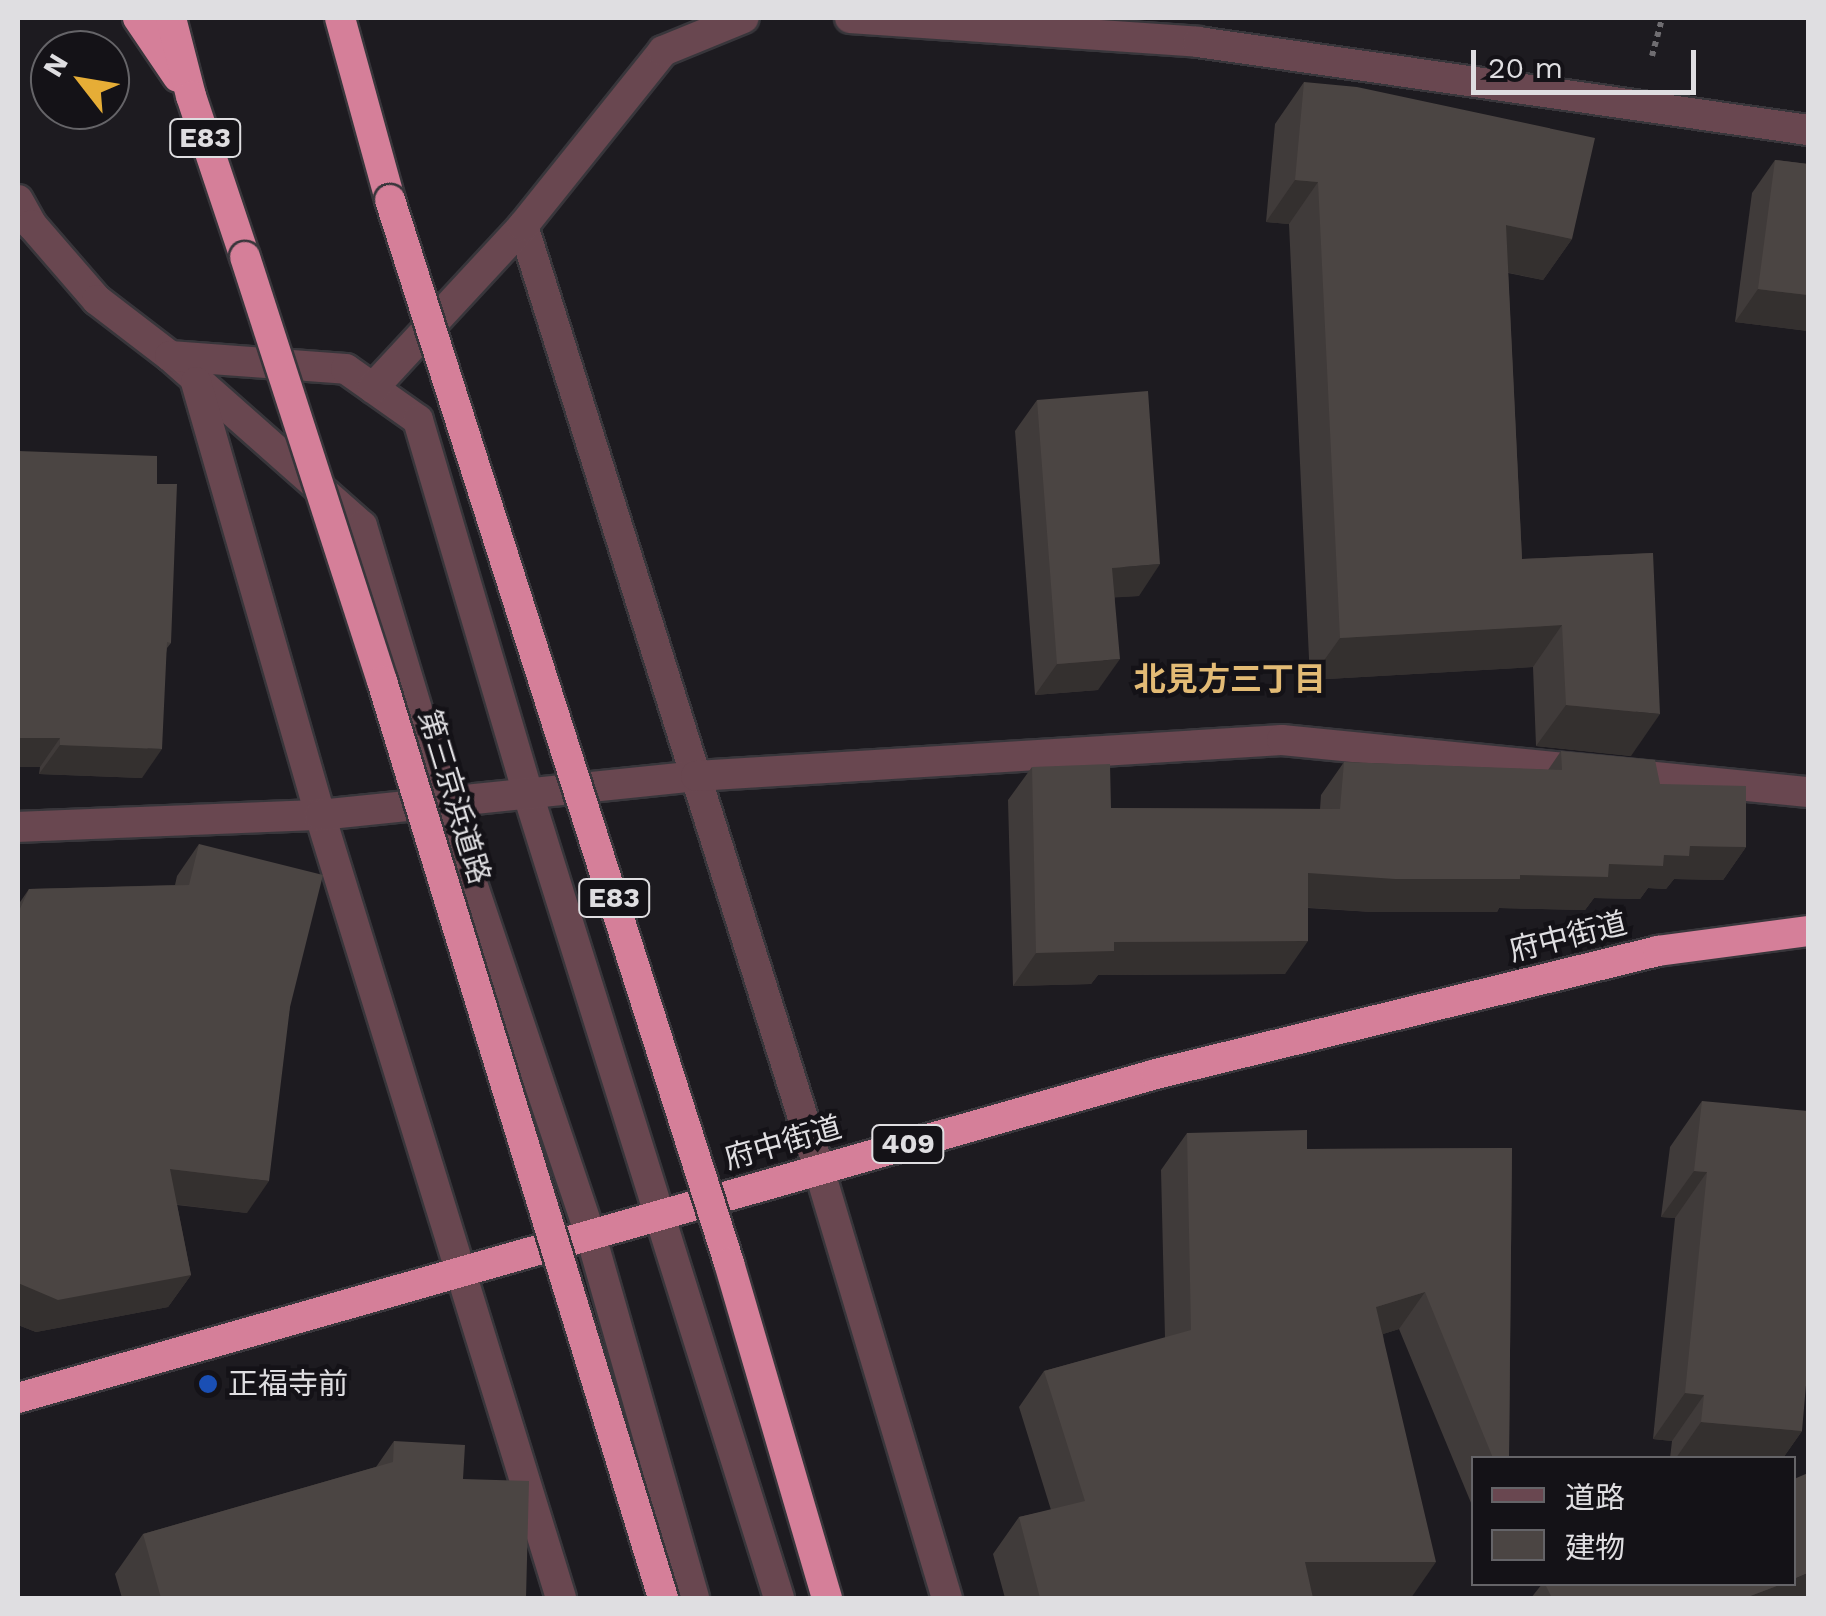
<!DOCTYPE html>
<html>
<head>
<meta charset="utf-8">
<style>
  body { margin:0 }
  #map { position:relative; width:1826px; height:1616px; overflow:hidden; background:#1d1b20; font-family:"Work Sans","Noto Sans JP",sans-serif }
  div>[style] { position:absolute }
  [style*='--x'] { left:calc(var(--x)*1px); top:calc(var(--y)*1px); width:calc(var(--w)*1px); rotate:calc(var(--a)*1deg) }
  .path>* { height:6px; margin-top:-3px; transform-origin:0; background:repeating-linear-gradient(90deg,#6f6d71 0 5px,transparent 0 10px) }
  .roads { filter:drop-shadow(2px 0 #38363b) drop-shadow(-2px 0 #38363b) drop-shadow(0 2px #38363b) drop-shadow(0 -2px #38363b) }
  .minor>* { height:30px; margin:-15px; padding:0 15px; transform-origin:15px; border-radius:15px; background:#694750 }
  .highway>* { height:30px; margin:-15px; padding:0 15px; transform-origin:15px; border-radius:15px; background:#d57f99 }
  .bridges { filter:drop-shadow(2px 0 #38363b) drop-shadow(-2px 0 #38363b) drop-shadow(0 2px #38363b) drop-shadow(0 -2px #38363b) }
  .highway-bridge>* { height:30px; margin:-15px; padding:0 15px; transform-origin:15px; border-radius:15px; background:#d57f99 }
  .wall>* { inset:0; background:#403b3a }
  .shaded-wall>* { inset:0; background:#34302f }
  .building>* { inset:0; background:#4b4543 }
  .dots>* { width:28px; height:28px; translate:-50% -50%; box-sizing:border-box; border:5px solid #141217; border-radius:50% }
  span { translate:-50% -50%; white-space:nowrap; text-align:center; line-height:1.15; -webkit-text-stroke:9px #141217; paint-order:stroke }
  .shield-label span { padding:2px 8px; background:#141217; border:2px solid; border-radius:8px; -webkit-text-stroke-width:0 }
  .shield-label { font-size:28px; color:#dfdee1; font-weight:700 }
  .street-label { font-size:30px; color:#dfdee1 }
  .poi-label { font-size:30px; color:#dfdee1 }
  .left { translate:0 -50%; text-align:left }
  .neighbourhood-label { font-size:32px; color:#e3bb75; font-weight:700 }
  .frame { position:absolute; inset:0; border:20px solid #dfdee1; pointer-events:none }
  .legend { position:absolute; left:1471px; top:1456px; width:325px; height:130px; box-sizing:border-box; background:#141217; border:2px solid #656468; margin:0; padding:12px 18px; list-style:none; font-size:30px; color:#dfdee1 }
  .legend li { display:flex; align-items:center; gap:20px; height:50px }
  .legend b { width:50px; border:2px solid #656468 }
  .north { position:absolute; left:30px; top:30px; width:100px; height:100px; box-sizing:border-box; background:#141217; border:2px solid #656468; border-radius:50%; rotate:301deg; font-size:28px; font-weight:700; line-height:40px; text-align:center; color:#dfdee1 }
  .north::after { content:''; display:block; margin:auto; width:35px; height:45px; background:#e6ad36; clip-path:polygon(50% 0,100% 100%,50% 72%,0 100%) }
  .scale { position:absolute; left:1471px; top:50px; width:225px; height:45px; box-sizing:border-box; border:5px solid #dfdee1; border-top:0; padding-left:12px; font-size:30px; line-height:35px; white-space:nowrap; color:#dfdee1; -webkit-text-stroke:8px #141217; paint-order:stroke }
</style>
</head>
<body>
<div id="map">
  <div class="path">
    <div style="--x:1652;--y:56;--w:39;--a:-75"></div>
  </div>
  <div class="roads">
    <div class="minor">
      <div style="--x:850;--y:18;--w:349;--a:3.9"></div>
      <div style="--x:1198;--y:42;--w:616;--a:8.21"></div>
      <div style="--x:18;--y:200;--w:29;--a:61"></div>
      <div style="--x:32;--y:225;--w:99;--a:49.1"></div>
      <div style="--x:97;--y:300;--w:92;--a:37.5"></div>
      <div style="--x:170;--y:356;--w:256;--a:41.5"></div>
      <div style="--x:362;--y:526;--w:289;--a:73.3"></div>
      <div style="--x:445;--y:803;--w:457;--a:71.4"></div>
      <div style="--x:591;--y:1236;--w:376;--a:74.1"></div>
      <div style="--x:523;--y:226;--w:988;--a:72.57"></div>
      <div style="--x:819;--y:1169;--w:448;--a:73.4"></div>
      <div style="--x:170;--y:356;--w:176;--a:4.2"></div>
      <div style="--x:346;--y:369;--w:88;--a:35.3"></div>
      <div style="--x:418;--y:420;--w:390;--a:73.6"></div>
      <div style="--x:528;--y:794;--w:842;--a:72.66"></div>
      <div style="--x:196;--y:382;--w:450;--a:74"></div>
      <div style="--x:320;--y:815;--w:819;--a:72.89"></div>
      <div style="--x:373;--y:388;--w:221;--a:-47.2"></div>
      <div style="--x:523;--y:226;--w:224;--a:-51.3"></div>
      <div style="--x:663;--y:51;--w:87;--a:-22.2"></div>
      <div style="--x:18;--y:827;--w:302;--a:-2.3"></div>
      <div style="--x:320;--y:815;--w:378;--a:-5.9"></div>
      <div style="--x:696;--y:776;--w:587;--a:-3.52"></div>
      <div style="--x:1282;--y:740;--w:529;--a:5.65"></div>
    </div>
    <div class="highway">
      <div style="--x:138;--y:18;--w:71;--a:55.9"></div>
      <div style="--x:171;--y:18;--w:81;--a:75.6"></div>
      <div style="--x:191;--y:96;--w:170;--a:71.5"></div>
      <div style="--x:340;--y:18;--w:189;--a:74.6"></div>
      <div style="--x:18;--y:1398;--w:1183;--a:-15.89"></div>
      <div style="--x:1156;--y:1074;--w:517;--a:-13.77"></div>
      <div style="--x:1658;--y:951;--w:151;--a:-7.6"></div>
    </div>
  </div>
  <div class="bridges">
    <div class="highway-bridge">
      <div style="--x:390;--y:200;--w:1116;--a:72.31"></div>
      <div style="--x:729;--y:1263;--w:349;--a:73.7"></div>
      <div style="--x:245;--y:257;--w:446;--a:72.1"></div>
      <div style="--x:382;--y:681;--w:959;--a:72.96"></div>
    </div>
  </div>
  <div class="wall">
    <div style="clip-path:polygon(1304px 82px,1572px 239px,1543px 280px,1508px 273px,1522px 559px,1653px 553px,1631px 756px,1536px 746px,1533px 667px,1310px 680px,1289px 224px,1266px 222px,1275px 124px)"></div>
    <div style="clip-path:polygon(1775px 160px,1808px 164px,1808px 331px,1735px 322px,1752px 193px)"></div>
    <div style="clip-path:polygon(1037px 400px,1139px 596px,1115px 597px,1098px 690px,1035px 695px,1015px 431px)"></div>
    <div style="clip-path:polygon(18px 451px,157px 484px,171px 643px,167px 648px,142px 778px,39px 774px,40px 767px,18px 767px)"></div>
    <div style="clip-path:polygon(1561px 751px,1660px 784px,1746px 847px,1723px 880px,1674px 879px,1666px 889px,1648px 888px,1640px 899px,1594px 898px,1585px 910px,1499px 908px,1497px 912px,1372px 912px,1308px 908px,1285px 974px,1098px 975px,1091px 984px,1013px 986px,1008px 800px,1032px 767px,1111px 808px,1320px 809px,1321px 795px,1344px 762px,1548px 770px)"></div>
    <div style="clip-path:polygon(199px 844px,290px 1007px,247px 1213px,177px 1205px,191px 1275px,168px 1307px,36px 1332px,18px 1325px,18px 905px,29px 889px,175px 885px,177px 876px)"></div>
    <div style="clip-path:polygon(1702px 1101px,1802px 1431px,1783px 1458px,1670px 1458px,1672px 1441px,1653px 1439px,1675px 1218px,1661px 1217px,1670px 1147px)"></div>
    <div style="clip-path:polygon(1187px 1133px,1307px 1149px,1512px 1148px,1509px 1458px,1474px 1458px,1474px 1510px,1399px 1329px,1383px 1334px,1411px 1598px,1005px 1598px,993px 1554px,1019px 1517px,1051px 1510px,1019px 1407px,1044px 1371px,1165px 1338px,1161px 1170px)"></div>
    <div style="clip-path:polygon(394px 1441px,463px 1479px,526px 1598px,122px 1598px,115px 1574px,143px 1534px,376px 1467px)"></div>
    <div style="clip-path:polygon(1542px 1584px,1794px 1584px,1808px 1598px,1531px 1598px)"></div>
  </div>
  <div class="shaded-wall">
    <div style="clip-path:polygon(1295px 180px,1318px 182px,1289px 224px,1266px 222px)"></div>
    <div style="clip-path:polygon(1506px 225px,1572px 239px,1543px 280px,1477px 266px)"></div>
    <div style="clip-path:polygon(1758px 289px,1808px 295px,1808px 331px,1735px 322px)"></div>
    <div style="clip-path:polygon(1160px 564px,1139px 596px,1091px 599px,1112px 568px)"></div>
    <div style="clip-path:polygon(1562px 625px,1533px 667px,1310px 680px,1340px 638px)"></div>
    <div style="clip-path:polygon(1120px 659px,1098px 690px,1035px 695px,1057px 664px)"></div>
    <div style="clip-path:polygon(1566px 705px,1660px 714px,1631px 756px,1536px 746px)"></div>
    <div style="clip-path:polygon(18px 738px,60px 738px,40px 767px,18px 767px)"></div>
    <div style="clip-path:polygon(60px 745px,162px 749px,142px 778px,39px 774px)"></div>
    <div style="clip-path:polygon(1690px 846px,1746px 847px,1723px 880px,1674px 879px,1666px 889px,1648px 888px,1640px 899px,1594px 898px,1585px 910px,1499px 908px,1497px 912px,1372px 912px,1285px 906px,1308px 873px,1520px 875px,1609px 864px,1664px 855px)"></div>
    <div style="clip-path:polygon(1308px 941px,1285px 974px,1098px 975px,1091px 984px,1013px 986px,1036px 953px,1114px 942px)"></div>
    <div style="clip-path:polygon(170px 1169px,269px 1181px,247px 1213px,148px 1201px)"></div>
    <div style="clip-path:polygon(1694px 1171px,1707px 1172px,1675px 1218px,1661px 1217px)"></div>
    <div style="clip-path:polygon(191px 1275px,168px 1307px,36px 1332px,18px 1325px,18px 1283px)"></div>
    <div style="clip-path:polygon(1425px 1292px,1399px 1329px,1351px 1344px,1376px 1307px)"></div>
    <div style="clip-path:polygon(1685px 1393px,1704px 1395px,1672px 1441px,1653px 1439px)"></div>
    <div style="clip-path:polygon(1701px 1422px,1802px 1431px,1783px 1458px,1676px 1458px)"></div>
    <div style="clip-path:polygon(1305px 1562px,1436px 1562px,1411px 1598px,1280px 1598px)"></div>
    <div style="clip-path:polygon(1808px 1573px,1808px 1598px,1745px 1598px,1782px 1584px,1794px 1584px,1794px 1579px)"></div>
  </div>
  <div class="building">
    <div style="clip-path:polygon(1304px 82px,1357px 87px,1595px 138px,1572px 239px,1506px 225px,1522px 559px,1653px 553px,1660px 714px,1566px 705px,1562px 625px,1340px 638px,1318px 182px,1295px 180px)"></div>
    <div style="clip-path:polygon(1775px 160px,1808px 164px,1808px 295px,1758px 289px)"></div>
    <div style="clip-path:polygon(1148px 391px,1160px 564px,1112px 568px,1120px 659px,1057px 664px,1037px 400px)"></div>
    <div style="clip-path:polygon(18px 451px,157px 456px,157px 484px,177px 484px,171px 643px,167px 642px,162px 749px,60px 745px,60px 738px,18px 738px)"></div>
    <div style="clip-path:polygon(1561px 751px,1655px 760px,1660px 784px,1746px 786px,1746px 847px,1690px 846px,1689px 856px,1664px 855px,1663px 866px,1609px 864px,1608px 877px,1520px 875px,1520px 879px,1395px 879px,1308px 873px,1308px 941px,1114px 942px,1114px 951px,1036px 953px,1032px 767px,1110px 764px,1111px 808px,1340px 809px,1344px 762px,1562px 770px)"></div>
    <div style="clip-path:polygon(199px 844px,323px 875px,290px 1007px,269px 1181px,170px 1169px,191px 1275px,58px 1300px,18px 1283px,18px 913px,29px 889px,189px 885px)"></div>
    <div style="clip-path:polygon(1702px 1101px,1808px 1111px,1808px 1362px,1802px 1431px,1701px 1422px,1704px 1395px,1685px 1393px,1707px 1172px,1694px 1171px)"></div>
    <div style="clip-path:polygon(1307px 1130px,1307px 1149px,1512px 1148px,1509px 1458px,1493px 1458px,1425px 1292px,1376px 1307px,1436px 1562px,1305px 1562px,1313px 1598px,1040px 1598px,1019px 1517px,1085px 1501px,1044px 1371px,1191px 1330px,1187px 1133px)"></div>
    <div style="clip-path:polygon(394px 1441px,465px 1445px,463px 1479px,529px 1481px,526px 1598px,161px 1598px,143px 1534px,393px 1462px)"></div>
    <div style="clip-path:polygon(1808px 1473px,1808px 1573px,1794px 1579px,1794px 1479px)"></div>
    <div style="clip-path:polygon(1545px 1584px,1782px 1584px,1745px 1598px,1552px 1598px)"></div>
  </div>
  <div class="dots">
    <div style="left:208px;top:1384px;background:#1a4fb4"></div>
  </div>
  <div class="shield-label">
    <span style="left:205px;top:138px">E83</span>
    <span style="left:614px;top:898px">E83</span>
    <span style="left:908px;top:1144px">409</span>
  </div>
  <div class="street-label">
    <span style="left:454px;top:797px;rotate:73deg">第三京浜道路</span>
    <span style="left:1568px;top:937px;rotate:-14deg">府中街道</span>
    <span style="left:783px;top:1143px;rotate:-16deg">府中街道</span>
  </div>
  <div class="poi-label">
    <span class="left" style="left:228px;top:1384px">正福寺前</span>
  </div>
  <div class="neighbourhood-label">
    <span style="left:1230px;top:679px">北見方三丁目</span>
  </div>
  <div class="frame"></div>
  <ul class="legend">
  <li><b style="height:12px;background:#694750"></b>道路</li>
  <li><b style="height:28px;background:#4b4543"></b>建物</li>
  </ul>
  <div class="north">N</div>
  <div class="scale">20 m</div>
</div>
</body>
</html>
